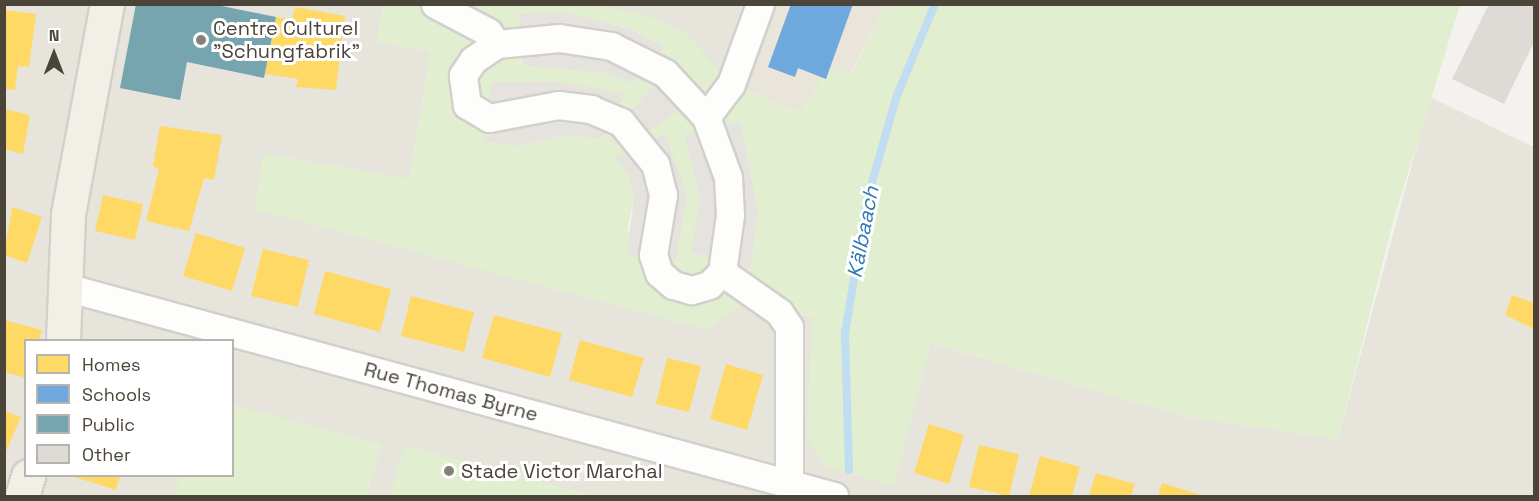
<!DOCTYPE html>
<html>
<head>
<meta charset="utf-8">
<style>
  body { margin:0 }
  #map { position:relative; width:1539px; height:501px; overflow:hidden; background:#f4f2ee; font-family:"Space Grotesk",sans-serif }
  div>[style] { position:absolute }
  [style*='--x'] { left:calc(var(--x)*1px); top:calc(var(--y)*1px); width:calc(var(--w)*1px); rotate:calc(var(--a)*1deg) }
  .residential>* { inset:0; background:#e7e4dc }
  .education>* { inset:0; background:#eae5da }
  .green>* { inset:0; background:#e1eecf }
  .parking>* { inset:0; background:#e6e3df }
  .homes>* { inset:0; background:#ffd966 }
  .schools>* { inset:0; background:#6fa8dc }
  .public>* { inset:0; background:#76a5af }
  .stream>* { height:8px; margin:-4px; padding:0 4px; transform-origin:4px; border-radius:4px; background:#c0ddf1 }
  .building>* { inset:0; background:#dedbd6 }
  .roads { filter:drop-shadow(2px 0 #d2d0cb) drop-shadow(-2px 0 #d2d0cb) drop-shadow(0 2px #d2d0cb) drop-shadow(0 -2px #d2d0cb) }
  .minor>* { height:27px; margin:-13.5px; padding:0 13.5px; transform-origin:13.5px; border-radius:13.5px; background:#fdfdfc }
  .major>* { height:33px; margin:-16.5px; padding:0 16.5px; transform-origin:16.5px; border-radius:16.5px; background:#f2efe6 }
  .dots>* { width:16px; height:16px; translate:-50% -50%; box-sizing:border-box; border:3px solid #fff; border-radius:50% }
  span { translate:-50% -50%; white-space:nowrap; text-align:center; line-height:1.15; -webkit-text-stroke:6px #fff; paint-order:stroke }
  .poi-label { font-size:20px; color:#4b4439 }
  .left { translate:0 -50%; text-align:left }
  .street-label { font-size:20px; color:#4b4439 }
  .water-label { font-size:21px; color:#2e7ab2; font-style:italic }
  .frame { position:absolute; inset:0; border:6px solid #4b4439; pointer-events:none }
  .legend { position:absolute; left:24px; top:339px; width:210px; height:138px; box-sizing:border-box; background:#fff; border:2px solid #b7b4b0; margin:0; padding:8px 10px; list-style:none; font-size:18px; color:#4b4439 }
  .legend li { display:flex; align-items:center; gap:12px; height:30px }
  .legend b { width:30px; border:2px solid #b7b4b0 }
  .north { position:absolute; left:24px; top:24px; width:60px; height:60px; -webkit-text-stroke:4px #fff; paint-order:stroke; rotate:0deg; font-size:16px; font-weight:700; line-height:24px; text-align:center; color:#4b4439 }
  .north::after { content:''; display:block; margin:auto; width:21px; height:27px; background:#4b4439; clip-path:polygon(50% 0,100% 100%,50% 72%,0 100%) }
</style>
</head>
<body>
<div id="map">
  <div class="residential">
    <div style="clip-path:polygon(evenodd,4px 5px,383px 5px,377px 42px,431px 51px,409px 179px,263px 154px,755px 294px,779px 312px,813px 316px,807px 439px,894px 486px,930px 343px,1183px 416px,1338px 439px,1430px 97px,1534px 147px,1534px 496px,5px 496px,4px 5px,26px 340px,232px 340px,232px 476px,26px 476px,26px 340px)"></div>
    <div style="clip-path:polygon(592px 5px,742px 5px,722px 74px)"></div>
  </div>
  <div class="education">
    <div style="clip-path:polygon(742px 5px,885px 5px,850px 74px,826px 79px,800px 113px,731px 84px)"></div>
  </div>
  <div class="green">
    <div style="clip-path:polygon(evenodd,592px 4px,643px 14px,685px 32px,731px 84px,799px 113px,829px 68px,851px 74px,885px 5px,1460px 5px,1394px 218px,1338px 439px,1183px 416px,931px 343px,894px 486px,826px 467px,807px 439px,812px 316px,779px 312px,755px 295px,708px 330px,254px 209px,263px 154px,409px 179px,431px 51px,377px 42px,383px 5px,592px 4px,562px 12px,632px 29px,665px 48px,633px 84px,606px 73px,562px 12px,592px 4px,492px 82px,513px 84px,602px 139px,565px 135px,521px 146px,492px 82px,592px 4px,740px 121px,758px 210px,751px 269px,692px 252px,700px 199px,684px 136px,740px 121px,592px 4px,616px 156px,687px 195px,627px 232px,634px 197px,629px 174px,616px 156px)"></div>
    <div style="clip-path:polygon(233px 405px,382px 444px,367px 496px,174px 496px,180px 476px,232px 476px)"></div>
    <div style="clip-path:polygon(405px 445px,596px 496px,390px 496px)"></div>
  </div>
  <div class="parking">
    <div style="clip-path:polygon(562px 12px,632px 29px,665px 48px,633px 84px,606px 73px,523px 65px,519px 14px)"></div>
    <div style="clip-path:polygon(665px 73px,694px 100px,637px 139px,621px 122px)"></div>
    <div style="clip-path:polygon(492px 82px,561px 82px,625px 94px,602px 139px,565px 135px,521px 146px,485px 141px)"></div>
    <div style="clip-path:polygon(740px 121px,758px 210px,751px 269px,691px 252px,700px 199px,684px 136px)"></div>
    <div style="clip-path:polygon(665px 134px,687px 195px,676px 260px,627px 256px,634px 197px,629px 175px,615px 157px)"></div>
  </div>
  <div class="homes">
    <div style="clip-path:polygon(295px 7px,345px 16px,336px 90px,296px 87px,298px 79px,265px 74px,276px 17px,292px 20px)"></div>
    <div style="clip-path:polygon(4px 10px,36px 14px,29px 67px,18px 66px,15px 90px,4px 89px)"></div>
    <div style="clip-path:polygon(4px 109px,30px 115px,23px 154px,4px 149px)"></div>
    <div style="clip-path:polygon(160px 126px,222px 135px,214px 180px,204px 178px,189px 231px,146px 221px,159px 169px,153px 166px)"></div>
    <div style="clip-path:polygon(103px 195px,143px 204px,135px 240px,95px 231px)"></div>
    <div style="clip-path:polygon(12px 207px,42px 217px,27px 263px,4px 255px)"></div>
    <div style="clip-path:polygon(196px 233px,245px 248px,232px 291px,183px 276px)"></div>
    <div style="clip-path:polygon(263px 249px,309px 260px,298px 307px,251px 296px)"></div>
    <div style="clip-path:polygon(325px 271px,391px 289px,380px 332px,314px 314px)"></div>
    <div style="clip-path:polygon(1512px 295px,1534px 303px,1534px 329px,1505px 315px)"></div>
    <div style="clip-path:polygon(411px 296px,474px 312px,464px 352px,401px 336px)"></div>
    <div style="clip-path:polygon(494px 315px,562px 333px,550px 377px,482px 358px)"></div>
    <div style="clip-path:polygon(4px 320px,42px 330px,39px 340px,26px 340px,26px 378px,4px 372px)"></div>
    <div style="clip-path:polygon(580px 340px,644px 358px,632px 397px,569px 380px)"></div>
    <div style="clip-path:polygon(667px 358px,701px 366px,689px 412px,656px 404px)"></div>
    <div style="clip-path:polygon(726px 364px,763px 375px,747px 430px,710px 419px)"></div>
    <div style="clip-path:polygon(4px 411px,21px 417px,4px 456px)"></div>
    <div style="clip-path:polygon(929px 424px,964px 435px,949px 484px,914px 473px)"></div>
    <div style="clip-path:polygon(979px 445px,1019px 454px,1009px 496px,969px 487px)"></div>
    <div style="clip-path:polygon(1040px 456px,1080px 467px,1072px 496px,1029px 496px)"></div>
    <div style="clip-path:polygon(1096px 473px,1135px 484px,1131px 496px,1089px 496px)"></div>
    <div style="clip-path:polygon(71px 476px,120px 476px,116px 490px)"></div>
    <div style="clip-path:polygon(1162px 483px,1204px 496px,1158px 496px)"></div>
  </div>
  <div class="schools">
    <div style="clip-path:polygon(791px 4px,853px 4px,826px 79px,798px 68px,795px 77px,768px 67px)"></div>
  </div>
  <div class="public">
    <div style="clip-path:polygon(136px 4px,212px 4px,276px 17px,264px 78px,187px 62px,180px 100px,120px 88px)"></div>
  </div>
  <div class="stream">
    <div style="--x:849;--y:470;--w:137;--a:-91.7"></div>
    <div style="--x:845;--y:333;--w:135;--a:-80.6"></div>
    <div style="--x:867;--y:200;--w:106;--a:-74.1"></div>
    <div style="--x:896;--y:98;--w:102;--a:-67.5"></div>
  </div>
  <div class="building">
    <div style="clip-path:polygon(1489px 4px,1534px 4px,1534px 42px,1504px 104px,1452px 79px)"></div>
  </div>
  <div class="roads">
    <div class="minor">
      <div style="--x:435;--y:4;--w:60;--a:27.8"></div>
      <div style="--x:488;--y:32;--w:15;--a:53"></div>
      <div style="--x:559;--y:38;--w:53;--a:8.7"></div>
      <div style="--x:611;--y:46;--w:60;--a:26.6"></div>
      <div style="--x:665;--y:73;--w:60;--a:47"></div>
      <div style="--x:706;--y:117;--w:64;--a:69.9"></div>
      <div style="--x:728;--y:177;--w:38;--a:87"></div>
      <div style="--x:730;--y:215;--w:58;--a:98"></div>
      <div style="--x:722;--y:272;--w:18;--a:135"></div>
      <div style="--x:709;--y:285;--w:19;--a:164"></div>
      <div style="--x:691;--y:290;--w:19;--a:-164"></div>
      <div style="--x:673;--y:285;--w:18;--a:-139"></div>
      <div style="--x:659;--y:273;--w:19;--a:-108"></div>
      <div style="--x:653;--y:255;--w:61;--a:-80.5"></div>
      <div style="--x:663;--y:195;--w:32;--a:-104"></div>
      <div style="--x:655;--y:164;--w:54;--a:-129"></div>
      <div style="--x:621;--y:122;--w:33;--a:-157"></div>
      <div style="--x:591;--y:109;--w:33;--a:-173"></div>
      <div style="--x:558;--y:105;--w:70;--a:169.3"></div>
      <div style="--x:489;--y:118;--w:26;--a:-149"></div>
      <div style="--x:467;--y:105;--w:30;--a:-98"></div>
      <div style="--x:463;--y:75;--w:18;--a:-56"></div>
      <div style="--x:473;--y:60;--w:29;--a:-34"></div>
      <div style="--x:497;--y:44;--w:62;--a:-5.5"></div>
      <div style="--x:706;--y:117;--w:41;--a:-52.9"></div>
      <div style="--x:731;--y:84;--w:85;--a:-70.1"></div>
      <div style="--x:722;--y:272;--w:70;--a:35.1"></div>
      <div style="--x:779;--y:312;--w:18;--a:56"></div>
      <div style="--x:789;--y:327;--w:157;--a:90"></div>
      <div style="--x:69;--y:288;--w:793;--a:15.21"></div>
    </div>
    <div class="major">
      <div style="--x:63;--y:340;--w:126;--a:-87.7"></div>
      <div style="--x:68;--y:214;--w:214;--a:-79.5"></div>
      <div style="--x:22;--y:496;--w:21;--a:-73"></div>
    </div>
  </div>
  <div class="dots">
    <div style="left:201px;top:40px;background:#868178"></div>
    <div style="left:449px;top:471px;background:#868178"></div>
  </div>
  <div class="poi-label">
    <span class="left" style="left:213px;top:40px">Centre Culturel<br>"Schungfabrik"</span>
    <span class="left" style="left:461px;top:471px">Stade Victor Marchal</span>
  </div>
  <div class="street-label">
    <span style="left:451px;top:392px;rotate:15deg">Rue Thomas Byrne</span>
  </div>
  <div class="water-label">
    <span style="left:863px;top:232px;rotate:-79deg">Kälbaach</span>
  </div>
  <div class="frame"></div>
  <ul class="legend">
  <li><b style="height:16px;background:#ffd966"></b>Homes</li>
  <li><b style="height:16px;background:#6fa8dc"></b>Schools</li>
  <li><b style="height:16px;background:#76a5af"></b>Public</li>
  <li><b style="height:16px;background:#dedbd6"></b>Other</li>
  </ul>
  <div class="north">N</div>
</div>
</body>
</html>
